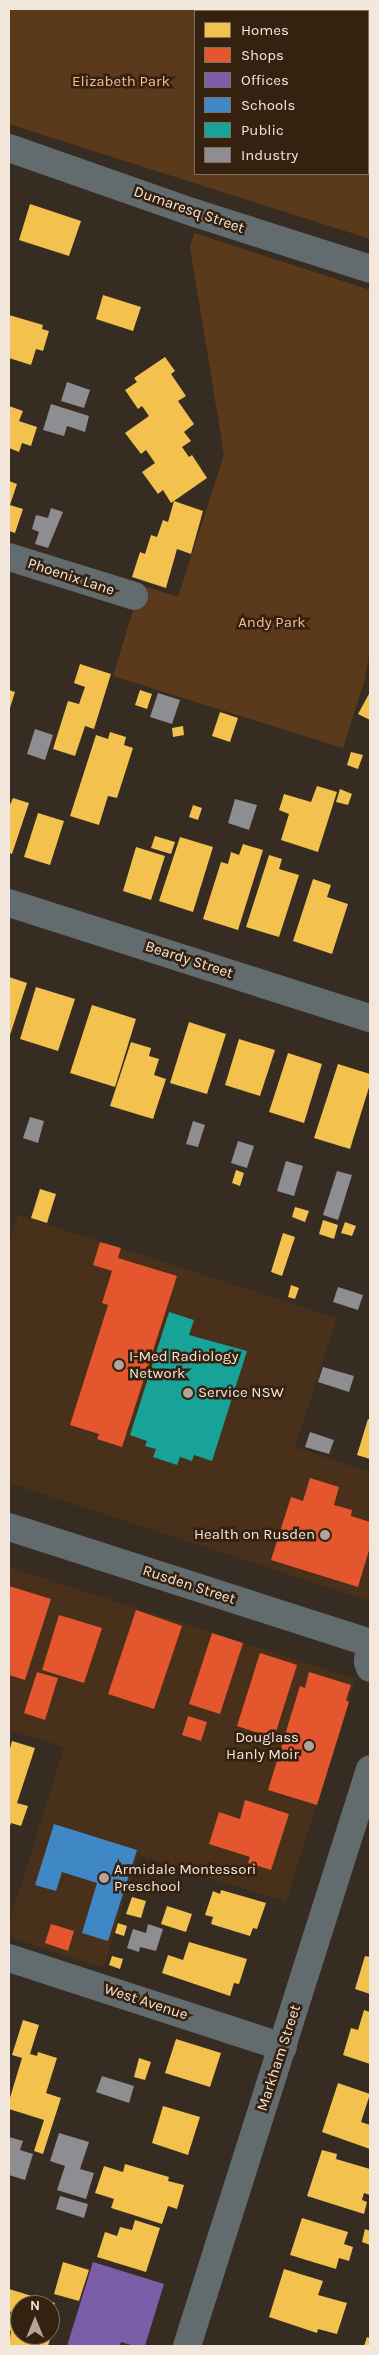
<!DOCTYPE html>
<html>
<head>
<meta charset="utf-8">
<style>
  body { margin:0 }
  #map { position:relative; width:379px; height:2355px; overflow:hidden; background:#372c22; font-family:Karla,sans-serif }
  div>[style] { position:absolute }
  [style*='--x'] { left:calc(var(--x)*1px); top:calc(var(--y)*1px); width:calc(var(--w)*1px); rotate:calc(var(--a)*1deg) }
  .built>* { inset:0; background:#48301a }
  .green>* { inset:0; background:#5a3a1b }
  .homes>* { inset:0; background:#f2c14e }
  .shops>* { inset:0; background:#e4572e }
  .offices>* { inset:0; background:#7b5ea7 }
  .schools>* { inset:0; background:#3f88c5 }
  .public>* { inset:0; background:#17a398 }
  .industry>* { inset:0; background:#8d8d92 }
  .minor>* { height:28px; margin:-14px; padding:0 14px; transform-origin:14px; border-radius:14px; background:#626b6e }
  .dots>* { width:14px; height:14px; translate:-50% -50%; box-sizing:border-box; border:2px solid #35210f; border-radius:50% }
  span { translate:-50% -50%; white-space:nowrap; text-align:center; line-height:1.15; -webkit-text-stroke:5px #35210f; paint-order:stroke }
  .park-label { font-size:15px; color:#f3bf91 }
  .street-label { font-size:15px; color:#f3e6da }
  .poi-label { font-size:15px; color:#f3e6da }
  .left { translate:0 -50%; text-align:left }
  .right { translate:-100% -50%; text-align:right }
  .frame { position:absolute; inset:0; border:10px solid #f3e6da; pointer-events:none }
  .legend { position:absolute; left:194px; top:10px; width:175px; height:165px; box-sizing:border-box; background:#35210f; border:1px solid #817060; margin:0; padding:6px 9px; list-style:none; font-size:15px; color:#f3e6da }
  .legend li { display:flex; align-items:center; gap:10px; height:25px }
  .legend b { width:25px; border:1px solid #817060 }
  .north { position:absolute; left:10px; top:2295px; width:50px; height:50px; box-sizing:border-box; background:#35210f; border:1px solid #817060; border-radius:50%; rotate:0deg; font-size:14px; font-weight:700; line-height:20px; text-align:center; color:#f3e6da }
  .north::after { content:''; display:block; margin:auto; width:18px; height:22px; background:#b1a59a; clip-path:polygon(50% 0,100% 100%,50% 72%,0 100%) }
</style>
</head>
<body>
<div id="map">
  <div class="built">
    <div style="clip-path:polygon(18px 1215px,337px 1318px,295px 1447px,370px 1472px,370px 1601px,9px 1483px,9px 1244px)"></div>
    <div style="clip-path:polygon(9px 1567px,356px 1679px,286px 1902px,138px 1855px,103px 1968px,9px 1937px,9px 1924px,64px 1747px,9px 1730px)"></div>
  </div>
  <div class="green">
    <div style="clip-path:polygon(evenodd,11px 9px,370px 9px,370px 239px,9px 124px,9px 17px,11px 9px,195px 11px,368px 11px,368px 174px,195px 174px,195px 11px)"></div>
    <div style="clip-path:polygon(194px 233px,370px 290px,370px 649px,365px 679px,343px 748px,113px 676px,141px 585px,178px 597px,224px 455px,190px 247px)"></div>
  </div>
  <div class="homes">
    <div style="clip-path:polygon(30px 204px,81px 221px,69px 256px,19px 240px)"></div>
    <div style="clip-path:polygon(103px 295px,141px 307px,133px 331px,96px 319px)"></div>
    <div style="clip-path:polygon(9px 315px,43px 325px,42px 329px,49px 331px,43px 351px,36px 349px,31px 365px,9px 358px)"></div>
    <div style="clip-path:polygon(165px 357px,175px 371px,171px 374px,186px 396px,178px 401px,194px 424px,184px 432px,191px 441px,182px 447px,189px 457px,192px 455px,207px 478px,171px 503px,163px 490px,158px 494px,142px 472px,155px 463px,146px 450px,141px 454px,125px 433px,149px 416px,142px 406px,138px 409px,125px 390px,137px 382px,134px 378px)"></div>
    <div style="clip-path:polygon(9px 406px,23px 411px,19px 421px,37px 427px,31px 446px,22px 443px,19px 452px,9px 448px)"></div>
    <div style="clip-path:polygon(9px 481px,17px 484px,10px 505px,23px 509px,15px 533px,9px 531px)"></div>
    <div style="clip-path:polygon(174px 501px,203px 511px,191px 554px,177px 549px,166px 588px,132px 577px,140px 552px,145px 554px,151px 535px,157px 537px,163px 520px,168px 522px)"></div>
    <div style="clip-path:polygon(80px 664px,111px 674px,94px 729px,85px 726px,75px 756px,53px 749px,68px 701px,79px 704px,85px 687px,74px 683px)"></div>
    <div style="clip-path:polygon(9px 690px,15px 692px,9px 711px)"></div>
    <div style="clip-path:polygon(140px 690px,152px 694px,147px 709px,135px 705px)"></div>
    <div style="clip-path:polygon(370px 692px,370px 720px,358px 714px)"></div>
    <div style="clip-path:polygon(220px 712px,238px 718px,230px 742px,212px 736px)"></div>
    <div style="clip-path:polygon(183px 726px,184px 735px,173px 737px,172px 728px)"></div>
    <div style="clip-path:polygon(110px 732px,126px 737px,124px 745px,133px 748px,117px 798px,108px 796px,99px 825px,70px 816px,96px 735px,108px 739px)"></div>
    <div style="clip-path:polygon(351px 752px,363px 755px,358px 769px,347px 765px)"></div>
    <div style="clip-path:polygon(317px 786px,337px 792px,318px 852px,281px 840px,289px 814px,279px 810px,284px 794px,311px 802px)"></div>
    <div style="clip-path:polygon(340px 789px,352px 794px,348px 805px,336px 802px)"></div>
    <div style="clip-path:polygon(13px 798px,29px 803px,12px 854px,9px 853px,9px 807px)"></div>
    <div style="clip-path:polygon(193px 805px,202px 808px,198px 820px,189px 817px)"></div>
    <div style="clip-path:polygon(38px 813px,64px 821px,50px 865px,24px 857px)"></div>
    <div style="clip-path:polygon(155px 836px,175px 842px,171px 854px,151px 848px)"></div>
    <div style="clip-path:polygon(180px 837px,213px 847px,193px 912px,159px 901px)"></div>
    <div style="clip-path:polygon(243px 844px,263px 850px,238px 930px,203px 919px,221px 862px,228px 864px,231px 852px,239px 855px)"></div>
    <div style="clip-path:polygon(136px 847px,165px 856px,151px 900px,123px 891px)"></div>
    <div style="clip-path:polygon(269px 855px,282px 859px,279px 869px,299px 875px,279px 937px,246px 927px)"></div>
    <div style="clip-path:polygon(313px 879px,331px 885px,327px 897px,348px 904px,332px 954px,293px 941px)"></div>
    <div style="clip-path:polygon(9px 977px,27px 983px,10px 1035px,9px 1035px)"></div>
    <div style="clip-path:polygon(36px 987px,75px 999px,58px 1051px,20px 1039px)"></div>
    <div style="clip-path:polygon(92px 1005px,136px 1019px,115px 1087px,70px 1073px)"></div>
    <div style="clip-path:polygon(189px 1022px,226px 1034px,207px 1094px,170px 1083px)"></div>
    <div style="clip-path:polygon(239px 1039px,275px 1050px,260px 1096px,225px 1085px)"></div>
    <div style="clip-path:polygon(131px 1042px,151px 1048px,149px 1056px,159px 1059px,154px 1075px,166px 1079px,153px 1119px,110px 1106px)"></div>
    <div style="clip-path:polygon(288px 1053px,322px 1064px,304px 1123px,269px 1112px)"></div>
    <div style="clip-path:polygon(338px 1064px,370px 1074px,370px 1084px,350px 1149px,314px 1138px)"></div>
    <div style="clip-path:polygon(236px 1170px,244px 1173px,240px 1186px,232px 1183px)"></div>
    <div style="clip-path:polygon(40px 1189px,56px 1194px,47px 1223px,31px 1218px)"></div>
    <div style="clip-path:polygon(295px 1207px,309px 1211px,305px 1222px,292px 1217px)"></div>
    <div style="clip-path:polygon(323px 1220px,338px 1225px,334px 1239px,319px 1234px)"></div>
    <div style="clip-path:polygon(345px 1222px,356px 1226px,352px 1236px,341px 1233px)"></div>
    <div style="clip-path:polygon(283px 1233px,295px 1237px,282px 1276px,271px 1272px)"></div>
    <div style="clip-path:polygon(291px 1285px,299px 1288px,295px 1299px,288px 1297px)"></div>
    <div style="clip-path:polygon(368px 1419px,370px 1420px,370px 1459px,357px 1455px)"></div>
    <div style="clip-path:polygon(12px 1741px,35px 1748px,17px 1803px,28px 1806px,21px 1826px,11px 1823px,9px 1829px,9px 1752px)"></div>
    <div style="clip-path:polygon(221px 1890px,266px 1903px,257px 1929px,253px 1928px,250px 1936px,211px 1924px,213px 1917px,205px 1915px,213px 1891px,220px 1894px)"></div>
    <div style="clip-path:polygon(132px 1897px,146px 1901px,141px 1918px,126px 1914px)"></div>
    <div style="clip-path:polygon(167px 1906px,192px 1914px,186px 1932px,161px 1924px)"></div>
    <div style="clip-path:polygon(118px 1923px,127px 1926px,124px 1936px,115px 1933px)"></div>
    <div style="clip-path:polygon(189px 1942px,247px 1959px,239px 1984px,234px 1983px,230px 1996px,162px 1973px,168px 1955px,183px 1960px)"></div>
    <div style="clip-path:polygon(112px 1956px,123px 1959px,120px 1969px,109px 1965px)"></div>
    <div style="clip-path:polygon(365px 1956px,370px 1957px,370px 1994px,355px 1989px)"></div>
    <div style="clip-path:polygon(364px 2010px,370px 2012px,370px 2064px,343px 2055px,351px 2028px,358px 2030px)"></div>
    <div style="clip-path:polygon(23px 2020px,39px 2025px,30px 2054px,37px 2056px,38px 2052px,57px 2058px,46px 2093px,61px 2098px,43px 2154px,34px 2151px,44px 2120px,9px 2109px,9px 2101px,22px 2058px,12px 2055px)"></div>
    <div style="clip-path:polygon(176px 2039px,221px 2053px,210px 2087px,165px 2073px)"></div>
    <div style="clip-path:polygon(139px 2058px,151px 2062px,145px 2080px,134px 2077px)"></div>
    <div style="clip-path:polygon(338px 2083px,370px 2094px,361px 2122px,370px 2125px,370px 2149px,322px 2132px)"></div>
    <div style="clip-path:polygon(163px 2106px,200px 2117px,188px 2155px,152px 2143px)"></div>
    <div style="clip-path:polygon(322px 2150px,337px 2154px,336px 2159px,370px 2169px,370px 2195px,364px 2193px,362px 2200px,367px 2202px,364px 2214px,307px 2196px)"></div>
    <div style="clip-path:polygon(125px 2164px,169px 2177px,168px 2181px,184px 2185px,177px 2209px,168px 2206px,162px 2224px,111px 2208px,114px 2199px,95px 2193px,104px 2166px,123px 2172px)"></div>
    <div style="clip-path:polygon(302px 2218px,348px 2232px,344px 2244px,353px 2247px,349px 2261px,339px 2258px,336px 2269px,290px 2255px)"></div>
    <div style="clip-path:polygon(135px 2220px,160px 2228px,146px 2272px,97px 2257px,105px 2232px,117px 2236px,120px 2227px,132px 2230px)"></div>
    <div style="clip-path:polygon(365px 2229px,370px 2231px,370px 2245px,362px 2242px)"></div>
    <div style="clip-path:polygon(63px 2262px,89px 2270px,79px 2301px,54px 2294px)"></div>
    <div style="clip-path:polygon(284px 2269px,323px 2281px,318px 2295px,347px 2303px,337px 2334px,318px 2329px,317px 2333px,269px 2317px)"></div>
    <div style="clip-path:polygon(9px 2289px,55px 2303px,50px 2317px,50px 2305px,20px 2305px,20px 2335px,50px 2335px,50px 2329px,53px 2330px,48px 2346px,9px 2346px,11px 2331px,9px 2330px,9px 2319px,11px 2312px,9px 2311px)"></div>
    <div style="clip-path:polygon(367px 2337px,370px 2338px,370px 2346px,364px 2346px)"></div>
  </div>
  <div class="shops">
    <div style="clip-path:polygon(100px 1242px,121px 1248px,118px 1258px,177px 1276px,122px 1447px,97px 1439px,99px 1434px,70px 1425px,108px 1305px,102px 1303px,112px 1271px,93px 1265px)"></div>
    <div style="clip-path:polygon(310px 1478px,339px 1487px,334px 1505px,352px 1510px,351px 1516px,370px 1522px,370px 1547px,358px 1587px,271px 1560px,291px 1497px,303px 1501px)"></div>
    <div style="clip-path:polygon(9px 1586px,51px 1599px,25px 1680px,9px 1675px)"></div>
    <div style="clip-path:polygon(136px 1610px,182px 1626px,154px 1709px,108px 1694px)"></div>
    <div style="clip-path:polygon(59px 1615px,102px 1628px,84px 1683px,42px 1670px)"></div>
    <div style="clip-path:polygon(212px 1633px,243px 1643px,220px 1714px,189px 1704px)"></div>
    <div style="clip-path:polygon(260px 1653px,297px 1665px,274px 1738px,237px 1726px)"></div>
    <div style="clip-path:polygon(37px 1672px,58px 1678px,45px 1720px,24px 1713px)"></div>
    <div style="clip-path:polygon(309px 1672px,351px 1685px,346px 1700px,349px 1702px,317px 1805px,268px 1790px,300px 1686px,305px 1688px)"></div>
    <div style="clip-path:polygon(188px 1716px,207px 1722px,201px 1741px,182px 1735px)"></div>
    <div style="clip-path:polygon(245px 1800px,289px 1814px,271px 1870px,248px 1863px,250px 1857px,209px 1844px,219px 1812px,240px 1819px)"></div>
    <div style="clip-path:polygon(51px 1924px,74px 1931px,68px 1951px,45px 1943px)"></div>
  </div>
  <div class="offices">
    <div style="clip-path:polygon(93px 2262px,164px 2284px,145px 2346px,134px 2346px,121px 2342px,120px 2346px,67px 2346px)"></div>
  </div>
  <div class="schools">
    <div style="clip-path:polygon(54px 1824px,137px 1850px,108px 1941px,82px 1933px,97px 1883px,62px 1872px,56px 1891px,35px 1885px)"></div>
  </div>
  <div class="public">
    <div style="clip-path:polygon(169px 1312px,194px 1320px,189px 1335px,247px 1351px,212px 1461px,194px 1455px,192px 1461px,180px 1457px,177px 1465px,153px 1457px,156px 1449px,145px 1446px,147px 1441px,130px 1435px)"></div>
  </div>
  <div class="industry">
    <div style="clip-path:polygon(67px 382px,90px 390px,84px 408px,61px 401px)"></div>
    <div style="clip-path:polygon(51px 404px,89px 416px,85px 432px,67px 426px,64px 436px,43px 430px)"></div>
    <div style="clip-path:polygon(51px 508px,63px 512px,48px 548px,35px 544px,39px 532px,32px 529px,36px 515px,48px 518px)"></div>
    <div style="clip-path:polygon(158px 693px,180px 700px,172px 724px,150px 717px)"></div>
    <div style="clip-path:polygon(35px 729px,53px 735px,45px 760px,27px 754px)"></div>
    <div style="clip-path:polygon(235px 799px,257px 805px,249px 830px,228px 823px)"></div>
    <div style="clip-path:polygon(30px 1117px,44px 1121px,38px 1143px,23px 1138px)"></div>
    <div style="clip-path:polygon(193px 1121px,205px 1125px,198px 1147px,186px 1144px)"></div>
    <div style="clip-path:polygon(238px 1141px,254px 1146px,247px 1168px,231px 1163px)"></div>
    <div style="clip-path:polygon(286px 1161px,303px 1166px,294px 1196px,277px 1191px)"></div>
    <div style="clip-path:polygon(337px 1171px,352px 1175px,338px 1220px,323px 1215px)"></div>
    <div style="clip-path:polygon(338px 1287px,363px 1295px,358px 1310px,333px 1302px)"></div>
    <div style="clip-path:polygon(323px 1367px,354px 1376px,349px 1392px,318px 1382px)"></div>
    <div style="clip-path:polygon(310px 1432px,334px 1440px,329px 1454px,305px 1447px)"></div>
    <div style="clip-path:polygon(148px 1924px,163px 1929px,156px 1951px,140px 1947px,139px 1952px,127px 1948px,133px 1929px,146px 1933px)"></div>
    <div style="clip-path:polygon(102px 2076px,134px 2086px,129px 2103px,96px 2092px)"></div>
    <div style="clip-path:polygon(59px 2133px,89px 2142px,80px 2169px,94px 2173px,86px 2199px,57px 2190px,65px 2166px,50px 2161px)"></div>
    <div style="clip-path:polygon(9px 2137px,23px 2141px,20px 2150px,33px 2154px,25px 2180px,9px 2175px)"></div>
    <div style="clip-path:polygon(60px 2196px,88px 2204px,84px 2218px,56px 2209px)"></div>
  </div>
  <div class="minor">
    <div style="--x:9;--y:148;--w:197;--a:19.3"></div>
    <div style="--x:195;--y:213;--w:184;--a:17.7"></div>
    <div style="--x:9;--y:557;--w:131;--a:17.3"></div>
    <div style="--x:9;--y:903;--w:379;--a:17.7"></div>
    <div style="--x:9;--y:1527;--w:379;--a:17.8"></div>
    <div style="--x:370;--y:1642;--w:20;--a:96"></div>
    <div style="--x:368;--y:1662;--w:6;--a:72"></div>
    <div style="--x:9;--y:1958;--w:288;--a:18"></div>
    <div style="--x:187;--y:2346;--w:605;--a:-72.4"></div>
  </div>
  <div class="dots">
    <div style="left:119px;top:1365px;background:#b1a59a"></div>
    <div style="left:188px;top:1393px;background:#b1a59a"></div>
    <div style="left:325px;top:1535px;background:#b1a59a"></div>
    <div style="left:309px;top:1746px;background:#b1a59a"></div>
    <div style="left:104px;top:1878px;background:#b1a59a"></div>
  </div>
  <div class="park-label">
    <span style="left:121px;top:82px">Elizabeth Park</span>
    <span style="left:272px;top:623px">Andy Park</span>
  </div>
  <div class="street-label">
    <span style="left:189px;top:210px;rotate:19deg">Dumaresq Street</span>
    <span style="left:71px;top:577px;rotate:18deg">Phoenix Lane</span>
    <span style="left:189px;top:960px;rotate:18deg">Beardy Street</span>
    <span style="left:189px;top:1585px;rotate:18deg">Rusden Street</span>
    <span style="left:146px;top:2002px;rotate:18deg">West Avenue</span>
    <span style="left:279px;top:2058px;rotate:-72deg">Markham Street</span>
  </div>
  <div class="poi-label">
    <span class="left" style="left:129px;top:1365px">I-Med Radiology<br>Network</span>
    <span class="left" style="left:198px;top:1393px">Service NSW</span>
    <span class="right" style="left:315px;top:1535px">Health on Rusden</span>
    <span class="right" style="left:299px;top:1746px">Douglass<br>Hanly Moir</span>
    <span class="left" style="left:114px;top:1878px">Armidale Montessori<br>Preschool</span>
  </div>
  <div class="frame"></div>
  <ul class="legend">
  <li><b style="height:14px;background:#f2c14e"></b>Homes</li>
  <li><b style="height:14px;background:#e4572e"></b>Shops</li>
  <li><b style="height:14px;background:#7b5ea7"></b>Offices</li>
  <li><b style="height:14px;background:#3f88c5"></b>Schools</li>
  <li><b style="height:14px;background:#17a398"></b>Public</li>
  <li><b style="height:14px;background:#8d8d92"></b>Industry</li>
  </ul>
  <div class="north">N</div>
</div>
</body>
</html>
